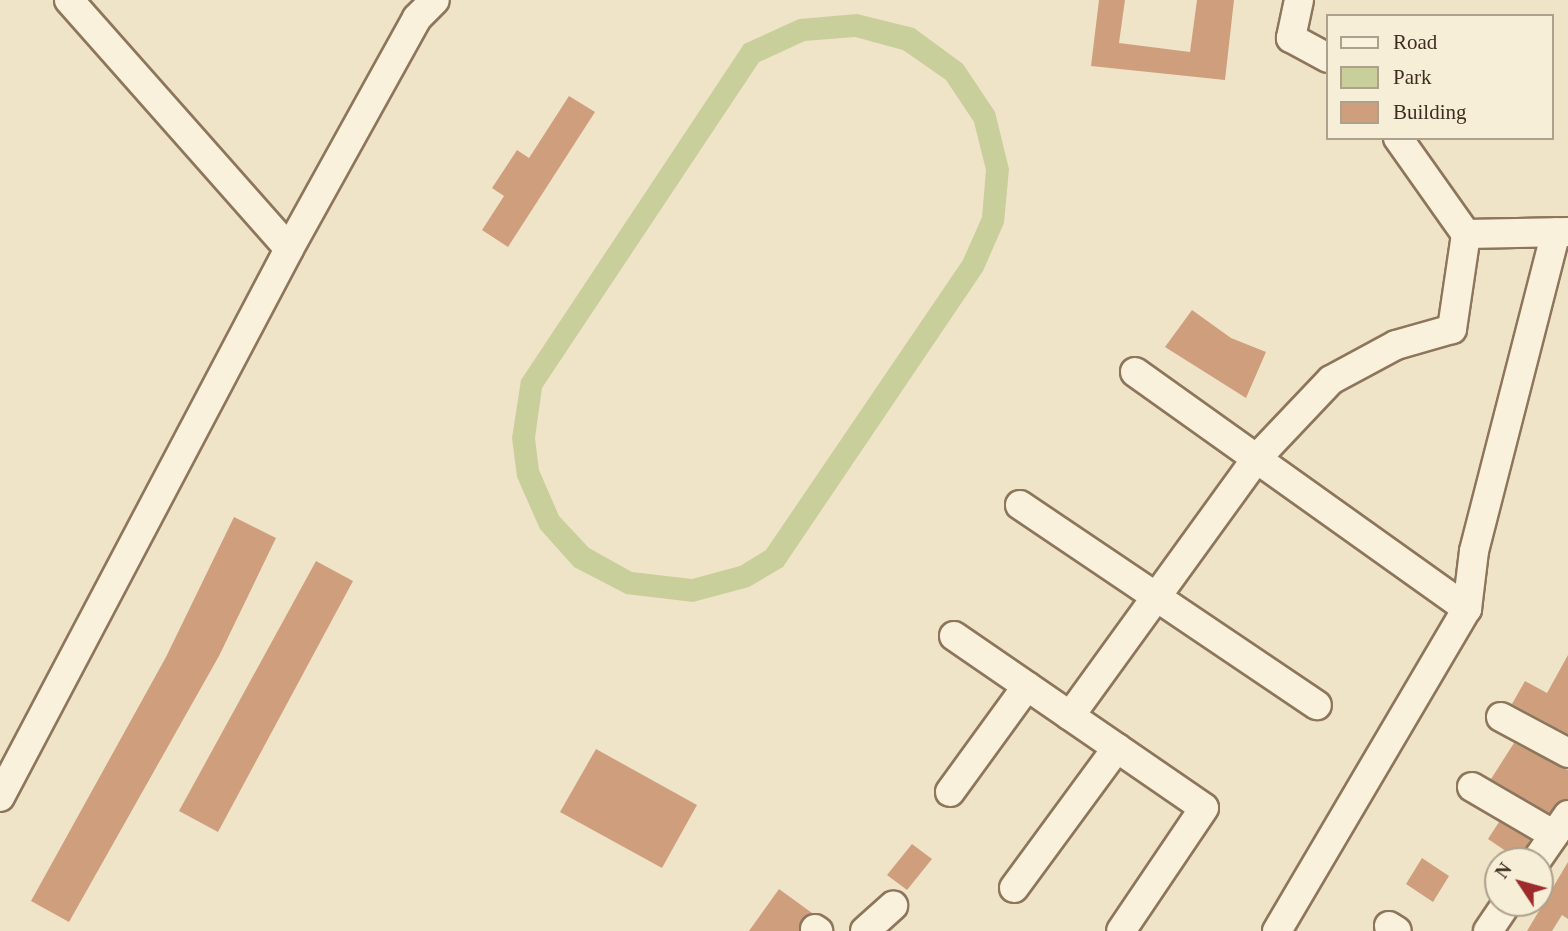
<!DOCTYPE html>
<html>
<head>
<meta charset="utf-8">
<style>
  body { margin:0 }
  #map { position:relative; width:1568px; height:931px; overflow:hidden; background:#f0e4c8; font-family:"Times New Roman",serif }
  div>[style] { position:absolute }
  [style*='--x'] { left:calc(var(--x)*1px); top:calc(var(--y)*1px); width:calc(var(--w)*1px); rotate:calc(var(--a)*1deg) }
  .green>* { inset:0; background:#c9cf9b }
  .building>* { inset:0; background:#cf9f7d }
  .roads { filter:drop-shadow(2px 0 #8d765c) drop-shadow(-2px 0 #8d765c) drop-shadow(0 2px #8d765c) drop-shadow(0 -2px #8d765c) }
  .minor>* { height:28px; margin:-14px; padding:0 14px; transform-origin:14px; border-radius:14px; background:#faf1dc }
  span { translate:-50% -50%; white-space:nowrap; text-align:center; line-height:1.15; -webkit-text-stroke:6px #f7eed8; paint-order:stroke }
  .legend { position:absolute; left:1326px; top:14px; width:228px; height:126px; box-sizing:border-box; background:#f7eed8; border:2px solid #ada18e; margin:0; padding:9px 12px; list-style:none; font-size:21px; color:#3d2e20 }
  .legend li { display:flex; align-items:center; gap:14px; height:35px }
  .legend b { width:35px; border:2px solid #ada18e }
  .north { position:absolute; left:1484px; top:847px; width:70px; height:70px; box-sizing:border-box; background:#f7eed8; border:2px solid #ada18e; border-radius:50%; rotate:306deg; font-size:19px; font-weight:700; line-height:28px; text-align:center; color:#3d2e20 }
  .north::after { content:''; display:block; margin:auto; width:24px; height:32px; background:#9e2a2b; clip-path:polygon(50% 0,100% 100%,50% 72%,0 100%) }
</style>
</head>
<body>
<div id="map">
  <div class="green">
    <div style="clip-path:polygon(evenodd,857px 14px,914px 28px,963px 64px,995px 112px,1009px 169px,1004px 223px,983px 271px,783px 567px,749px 587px,693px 602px,626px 594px,574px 567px,540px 529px,517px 477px,512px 438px,521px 380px,744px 44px,799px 19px,857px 14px,855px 37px,903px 50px,946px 80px,974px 122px,986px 170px,982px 217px,963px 260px,766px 550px,740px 566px,692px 579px,632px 572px,589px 548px,559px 516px,539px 470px,535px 438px,542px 388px,759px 62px,805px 41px,855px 37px)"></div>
  </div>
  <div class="building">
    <div style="clip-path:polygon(1099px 0,1125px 0,1119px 43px,1190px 52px,1197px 0,1234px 0,1225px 80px,1091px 66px)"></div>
    <div style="clip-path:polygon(569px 96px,595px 112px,508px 247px,482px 230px,504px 196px,492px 188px,517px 150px,529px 158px)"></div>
    <div style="clip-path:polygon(1192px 310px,1231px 338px,1266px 352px,1246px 398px,1165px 347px)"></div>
    <div style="clip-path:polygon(234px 517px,276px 538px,219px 656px,69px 922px,31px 901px,166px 657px)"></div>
    <div style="clip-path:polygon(316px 561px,353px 581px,218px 832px,179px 811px)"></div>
    <div style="clip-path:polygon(1568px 655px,1568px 734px,1512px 704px,1525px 681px,1547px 693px)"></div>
    <div style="clip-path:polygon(1514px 743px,1568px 770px,1568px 799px,1549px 813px,1491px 779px)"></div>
    <div style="clip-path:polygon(596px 749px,697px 805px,662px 868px,560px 812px)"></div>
    <div style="clip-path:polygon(1499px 822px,1530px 840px,1519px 860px,1488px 839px)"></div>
    <div style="clip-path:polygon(912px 844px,932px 859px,907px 890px,887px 875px)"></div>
    <div style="clip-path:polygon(1422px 858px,1449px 876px,1433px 902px,1406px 884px)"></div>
    <div style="clip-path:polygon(1568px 862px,1568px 919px,1562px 915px,1552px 931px,1527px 931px)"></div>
    <div style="clip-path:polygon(779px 889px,812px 913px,799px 931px,749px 931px)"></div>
  </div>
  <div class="roads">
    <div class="minor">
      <div style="--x:69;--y:0;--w:332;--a:48.5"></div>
      <div style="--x:1299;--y:0;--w:39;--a:102"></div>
      <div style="--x:1291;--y:38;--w:42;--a:28.4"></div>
      <div style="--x:1398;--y:138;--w:118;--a:54.7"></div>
      <div style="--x:1466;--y:234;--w:102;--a:-1.1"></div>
      <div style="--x:1135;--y:372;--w:408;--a:35.5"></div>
      <div style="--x:1020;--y:505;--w:358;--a:34"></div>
      <div style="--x:954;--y:636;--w:303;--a:34.5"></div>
      <div style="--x:1204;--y:808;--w:148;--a:124"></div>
      <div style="--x:1070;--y:716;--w:317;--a:-54.1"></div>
      <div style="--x:1256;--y:459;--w:109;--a:-46.5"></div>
      <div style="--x:1331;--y:380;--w:74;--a:-28.3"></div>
      <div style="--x:1396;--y:345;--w:58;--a:-15.9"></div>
      <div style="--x:1452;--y:329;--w:96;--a:-81.6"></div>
      <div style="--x:1501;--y:717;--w:76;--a:28.2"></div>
      <div style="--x:1472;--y:787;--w:95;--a:30.3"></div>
      <div style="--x:950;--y:792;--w:131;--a:-54"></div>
      <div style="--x:0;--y:797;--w:620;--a:-62.19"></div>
      <div style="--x:289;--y:249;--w:264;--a:-61"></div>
      <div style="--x:417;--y:18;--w:25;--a:-45"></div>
      <div style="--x:1536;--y:861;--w:56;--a:-55.2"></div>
      <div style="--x:1014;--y:888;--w:174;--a:-53.7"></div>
      <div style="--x:1389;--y:926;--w:9;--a:32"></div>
      <div style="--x:815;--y:929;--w:4;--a:34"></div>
      <div style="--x:865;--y:931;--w:38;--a:-42"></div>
      <div style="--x:1277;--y:931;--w:374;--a:-59.5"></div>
      <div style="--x:1467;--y:609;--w:58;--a:-83.1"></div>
      <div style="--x:1474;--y:551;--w:329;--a:-75.6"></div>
      <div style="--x:1488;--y:931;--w:34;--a:-56"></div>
    </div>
  </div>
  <ul class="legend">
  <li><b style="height:9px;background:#faf1dc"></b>Road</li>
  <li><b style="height:19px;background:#c9cf9b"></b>Park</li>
  <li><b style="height:19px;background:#cf9f7d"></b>Building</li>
  </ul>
  <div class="north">N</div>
</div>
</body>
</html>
